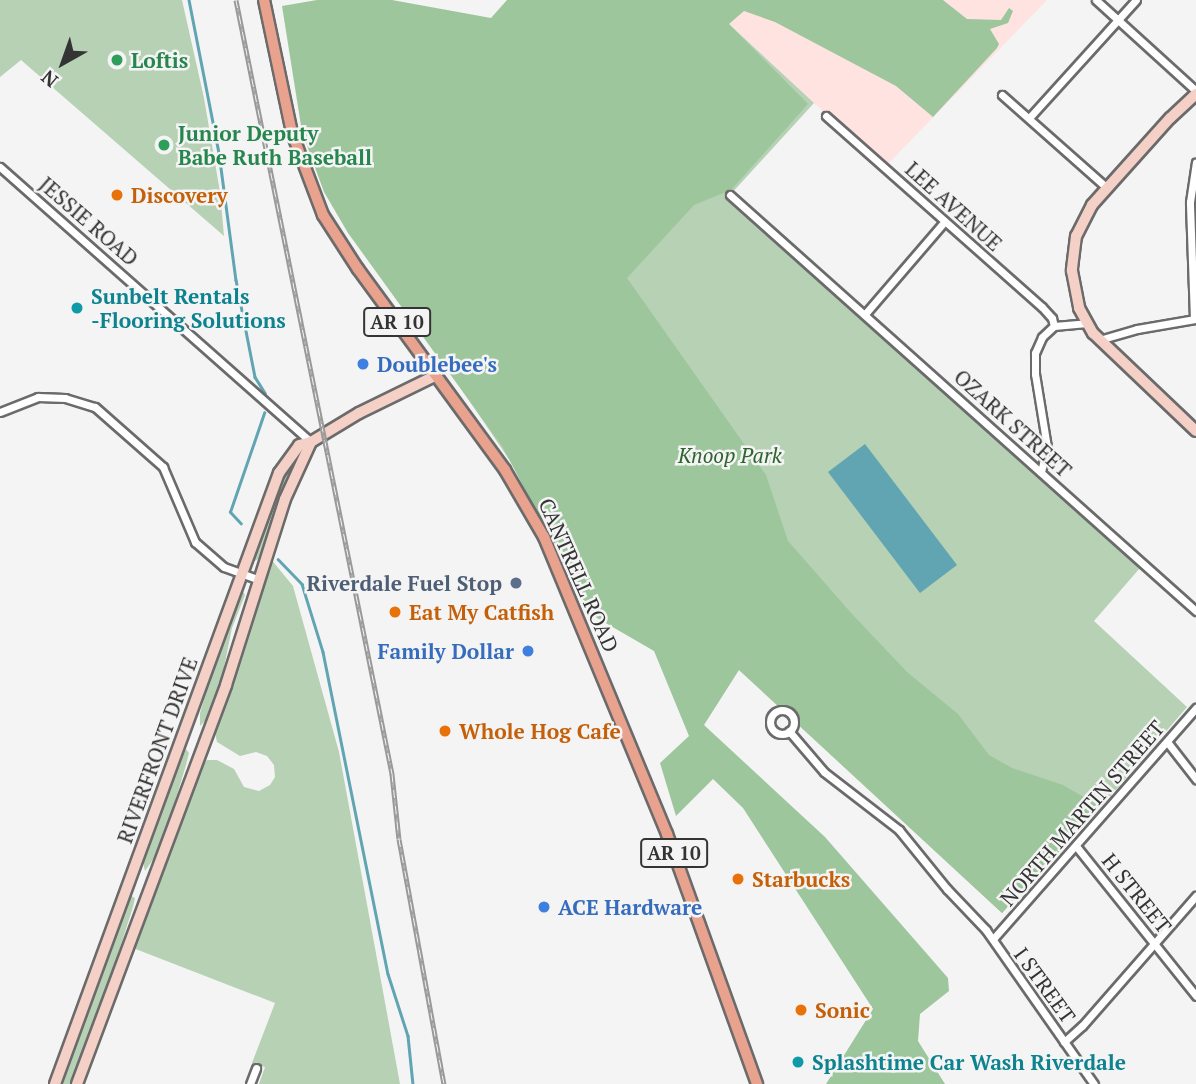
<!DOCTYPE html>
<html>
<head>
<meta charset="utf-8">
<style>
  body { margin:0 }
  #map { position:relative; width:1196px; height:1084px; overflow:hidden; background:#f4f4f5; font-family:"PT Serif",serif }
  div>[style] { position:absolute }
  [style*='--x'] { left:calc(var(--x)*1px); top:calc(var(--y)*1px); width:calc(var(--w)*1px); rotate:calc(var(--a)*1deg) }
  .education>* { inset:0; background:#fee3e0 }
  .green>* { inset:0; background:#b6d1b4 }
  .forest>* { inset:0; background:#9ec69c }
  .water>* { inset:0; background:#60a5b1 }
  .stream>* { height:2.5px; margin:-1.25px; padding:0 1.25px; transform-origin:1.25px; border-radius:1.25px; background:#60a5b1 }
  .roads { filter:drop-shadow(2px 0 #6b6b6c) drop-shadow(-2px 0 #6b6b6c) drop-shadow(0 2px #6b6b6c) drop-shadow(0 -2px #6b6b6c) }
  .street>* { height:7px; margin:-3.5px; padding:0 3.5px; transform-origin:3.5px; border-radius:3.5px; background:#fff }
  .street>.ring { margin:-3.5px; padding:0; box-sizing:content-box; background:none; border:7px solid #fff; border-radius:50% }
  .secondary>* { height:10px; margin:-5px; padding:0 5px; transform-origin:5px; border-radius:5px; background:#f4d0c6 }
  .primary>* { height:10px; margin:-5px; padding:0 5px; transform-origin:5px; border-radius:5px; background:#e9a28d }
  .rail>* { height:5px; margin-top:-2.5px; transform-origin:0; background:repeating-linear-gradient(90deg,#f4f4f5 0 8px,#99999a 0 16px); box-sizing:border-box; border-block:2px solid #99999a }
  .dots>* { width:19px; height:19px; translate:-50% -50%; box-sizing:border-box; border:4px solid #f4f4f5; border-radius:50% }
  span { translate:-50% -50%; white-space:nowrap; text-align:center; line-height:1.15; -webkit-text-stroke:5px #f4f4f5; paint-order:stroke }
  .shield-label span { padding:2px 5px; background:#f4f4f5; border:2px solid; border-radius:5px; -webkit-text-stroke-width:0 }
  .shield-label { font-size:19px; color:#343434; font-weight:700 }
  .leisure-label { font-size:21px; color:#27864d; font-weight:700 }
  .left { translate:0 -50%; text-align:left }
  .food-label { font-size:21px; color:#c56008; font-weight:700 }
  .street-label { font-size:21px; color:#343434 }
  .culture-label { font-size:21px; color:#0d838f; font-weight:700 }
  .shop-label { font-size:21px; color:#366cbe; font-weight:700 }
  .right { translate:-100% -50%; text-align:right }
  .park-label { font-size:21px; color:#2e642e; font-style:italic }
  .service-label { font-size:21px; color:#4e5e75; font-weight:700 }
  .north { position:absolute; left:28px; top:28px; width:70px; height:70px; -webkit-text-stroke:5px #f4f4f5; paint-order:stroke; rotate:220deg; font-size:19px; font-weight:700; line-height:28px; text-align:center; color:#343434 }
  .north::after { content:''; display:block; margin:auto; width:24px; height:32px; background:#343434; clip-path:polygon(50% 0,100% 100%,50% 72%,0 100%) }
</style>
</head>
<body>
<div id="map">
  <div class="education">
    <div style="clip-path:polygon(703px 0,1047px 0,884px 168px)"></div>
  </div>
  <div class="green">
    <div style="clip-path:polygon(0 0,182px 0,204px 98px,220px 192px,224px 236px,21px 60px,0 77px)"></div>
    <div style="clip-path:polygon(703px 0,814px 103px,730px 195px,1146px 561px,1094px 621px,1187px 707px,1101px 807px,1002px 913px,739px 670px,515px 468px,447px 368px)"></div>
    <div style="clip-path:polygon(301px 452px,258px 559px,253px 562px,277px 489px)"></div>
    <div style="clip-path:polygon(270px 558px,293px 586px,339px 752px,400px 1084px,259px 1084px,265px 1067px,252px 1063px,275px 1003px,133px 948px,201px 766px,207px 760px,217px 760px,234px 769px,244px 787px,259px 791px,270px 785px,275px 777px,274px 765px,267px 756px,256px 752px,240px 756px,217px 742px,214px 728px,241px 656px)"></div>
    <div style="clip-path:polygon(242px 590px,245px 595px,232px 628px,220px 687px,209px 717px,200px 726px,200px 713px,220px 644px)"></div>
    <div style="clip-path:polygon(186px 749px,189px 753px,186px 765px,161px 848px,145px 871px,142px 858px,180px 758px)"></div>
    <div style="clip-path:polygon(131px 896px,135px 898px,133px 907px,103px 1001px,72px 1084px,63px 1084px,103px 963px)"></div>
  </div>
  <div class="forest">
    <div style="clip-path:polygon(317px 0,392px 0,491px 18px,507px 0,943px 0,967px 19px,1001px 20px,1009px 8px,1013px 11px,1008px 23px,990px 29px,999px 44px,997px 48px,933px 117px,896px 86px,775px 22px,744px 11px,729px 24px,808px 104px,731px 190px,694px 205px,627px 278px,766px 475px,788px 541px,852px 614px,907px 672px,958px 714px,989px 755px,1012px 768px,1063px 785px,1101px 807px,1002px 913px,739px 670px,704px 725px,825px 837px,948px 978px,949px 991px,920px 1014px,918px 1041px,945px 1084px,826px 1084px,873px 1009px,743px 808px,713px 779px,676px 816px,660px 763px,689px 736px,654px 651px,597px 618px,588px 609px,502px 446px,348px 233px,324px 192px,302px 132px,282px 6px)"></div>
  </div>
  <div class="water">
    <div style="clip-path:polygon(865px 444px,957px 565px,920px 593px,828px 472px)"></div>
  </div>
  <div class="stream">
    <div style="--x:189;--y:0;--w:156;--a:78.9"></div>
    <div style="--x:219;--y:153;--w:128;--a:82.4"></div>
    <div style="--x:236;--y:280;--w:99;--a:78.9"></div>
    <div style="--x:255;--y:377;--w:19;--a:58"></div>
    <div style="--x:241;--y:524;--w:16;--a:-133"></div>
    <div style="--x:230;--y:512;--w:105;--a:-71"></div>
    <div style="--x:278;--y:559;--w:35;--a:46"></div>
    <div style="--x:302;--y:584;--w:71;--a:72.8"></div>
    <div style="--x:323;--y:652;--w:328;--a:78.6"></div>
    <div style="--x:388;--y:974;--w:65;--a:72.1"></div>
    <div style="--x:408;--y:1036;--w:48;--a:84.1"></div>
  </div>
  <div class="roads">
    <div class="street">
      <div style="--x:1096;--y:0;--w:135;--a:42.3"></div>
      <div style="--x:1002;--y:95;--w:139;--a:41.5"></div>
      <div style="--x:826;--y:116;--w:288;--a:41.5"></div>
      <div style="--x:1042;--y:307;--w:15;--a:48"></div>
      <div style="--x:1052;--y:318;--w:8;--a:76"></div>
      <div style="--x:1029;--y:118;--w:159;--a:-47.8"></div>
      <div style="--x:0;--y:167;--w:415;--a:41.5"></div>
      <div style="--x:730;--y:195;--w:625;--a:41.76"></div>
      <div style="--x:865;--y:314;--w:121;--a:-49.3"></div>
      <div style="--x:1194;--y:319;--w:117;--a:-92"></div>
      <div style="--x:1190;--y:202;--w:40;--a:-81.5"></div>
      <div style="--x:1099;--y:340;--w:40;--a:-16"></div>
      <div style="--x:1137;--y:329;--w:59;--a:-9.8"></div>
      <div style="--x:0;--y:412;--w:41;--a:-21.5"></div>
      <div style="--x:38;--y:397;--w:27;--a:2"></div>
      <div style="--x:65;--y:398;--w:31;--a:17"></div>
      <div style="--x:95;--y:407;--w:91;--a:41.4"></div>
      <div style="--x:163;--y:467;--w:82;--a:66.9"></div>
      <div style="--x:195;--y:542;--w:38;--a:41"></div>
      <div style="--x:224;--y:567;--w:37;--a:20"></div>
      <div style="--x:1041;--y:472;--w:26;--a:-77"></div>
      <div style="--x:1047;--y:447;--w:74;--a:-99.3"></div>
      <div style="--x:1035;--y:374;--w:21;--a:-90"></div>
      <div style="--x:1035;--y:353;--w:17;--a:-66"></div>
      <div style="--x:1042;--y:337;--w:16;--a:-43"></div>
      <div style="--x:1054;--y:326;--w:33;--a:-5"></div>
      <div class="ring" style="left:770px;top:710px;width:17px;height:17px"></div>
      <div style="--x:789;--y:731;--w:54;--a:49.5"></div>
      <div style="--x:824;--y:772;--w:95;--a:37.7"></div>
      <div style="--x:899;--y:830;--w:76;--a:50.9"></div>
      <div style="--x:947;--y:889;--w:57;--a:46.4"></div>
      <div style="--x:986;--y:930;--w:188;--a:55"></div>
      <div style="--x:1168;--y:743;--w:46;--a:52.1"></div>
      <div style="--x:1076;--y:846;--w:192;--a:51.3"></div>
      <div style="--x:993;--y:939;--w:308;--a:-48.7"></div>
      <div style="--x:1064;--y:1042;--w:24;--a:-42"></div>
      <div style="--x:1082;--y:1026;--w:173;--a:-48.8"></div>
      <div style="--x:250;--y:1084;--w:17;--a:-69"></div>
    </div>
    <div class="secondary">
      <div style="--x:1196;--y:94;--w:35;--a:137"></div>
      <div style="--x:1170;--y:118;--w:117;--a:131.9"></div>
      <div style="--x:1092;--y:205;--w:35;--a:117"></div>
      <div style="--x:1076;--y:236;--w:35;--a:97"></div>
      <div style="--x:1072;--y:271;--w:38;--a:79"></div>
      <div style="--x:1079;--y:308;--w:29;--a:61"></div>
      <div style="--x:1093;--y:333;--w:142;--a:43.6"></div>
      <div style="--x:55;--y:1084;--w:651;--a:-69.87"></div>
      <div style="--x:279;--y:473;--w:34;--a:-54"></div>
      <div style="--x:299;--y:445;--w:12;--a:-14"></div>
      <div style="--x:311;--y:442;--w:56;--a:-31.1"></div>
      <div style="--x:359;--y:413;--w:87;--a:-26"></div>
      <div style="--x:77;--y:1084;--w:426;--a:-69.5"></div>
      <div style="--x:226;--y:685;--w:195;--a:-72.4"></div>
      <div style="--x:285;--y:499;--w:63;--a:-65.5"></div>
    </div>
    <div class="primary">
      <div style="--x:264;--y:0;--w:136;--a:78.1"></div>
      <div style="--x:292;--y:133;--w:88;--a:69.3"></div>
      <div style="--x:323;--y:215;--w:64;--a:57.1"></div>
      <div style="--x:358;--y:269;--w:249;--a:53.8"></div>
      <div style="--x:505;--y:470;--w:78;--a:59.8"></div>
      <div style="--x:544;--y:537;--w:321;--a:67.5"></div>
      <div style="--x:667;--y:834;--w:266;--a:70.2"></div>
    </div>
  </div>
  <div class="rail">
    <div style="--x:236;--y:0;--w:790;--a:78.6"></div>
    <div style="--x:392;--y:774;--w:65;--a:83.9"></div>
    <div style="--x:399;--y:839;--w:249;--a:79.6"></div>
  </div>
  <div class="dots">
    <div style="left:117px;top:60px;background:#2e9e5b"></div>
    <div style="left:164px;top:145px;background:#2e9e5b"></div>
    <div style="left:117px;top:195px;background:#e8710a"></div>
    <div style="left:77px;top:308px;background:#0f9aa8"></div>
    <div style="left:363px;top:364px;background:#3f7fe0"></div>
    <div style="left:516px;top:583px;background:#5c6f8a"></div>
    <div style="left:395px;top:612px;background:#e8710a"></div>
    <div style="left:528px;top:651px;background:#3f7fe0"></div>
    <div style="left:445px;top:731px;background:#e8710a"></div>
    <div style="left:738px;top:879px;background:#e8710a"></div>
    <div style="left:544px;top:907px;background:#3f7fe0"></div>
    <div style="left:801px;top:1010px;background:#e8710a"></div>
    <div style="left:798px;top:1062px;background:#0f9aa8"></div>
  </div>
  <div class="shield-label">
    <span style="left:397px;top:322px">AR 10</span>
    <span style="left:674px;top:853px">AR 10</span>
  </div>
  <div class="leisure-label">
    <span class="left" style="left:131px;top:60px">Loftis</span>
    <span class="left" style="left:178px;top:145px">Junior Deputy<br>Babe Ruth Baseball</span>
  </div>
  <div class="food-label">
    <span class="left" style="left:131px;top:195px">Discovery</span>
    <span class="left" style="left:409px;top:612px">Eat My Catfish</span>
    <span class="left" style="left:459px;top:731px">Whole Hog Cafe</span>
    <span class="left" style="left:752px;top:879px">Starbucks</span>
    <span class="left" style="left:815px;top:1010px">Sonic</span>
  </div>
  <div class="street-label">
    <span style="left:954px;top:206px;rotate:42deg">LEE AVENUE</span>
    <span style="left:89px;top:221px;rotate:41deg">JESSIE ROAD</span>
    <span style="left:1013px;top:423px;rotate:42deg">OZARK STREET</span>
    <span style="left:579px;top:575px;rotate:66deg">CANTRELL ROAD</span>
    <span style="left:157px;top:750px;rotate:-70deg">RIVERFRONT DRIVE</span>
    <span style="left:1082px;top:813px;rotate:-49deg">NORTH MARTIN STREET</span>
    <span style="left:1137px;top:893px;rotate:51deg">H STREET</span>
    <span style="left:1045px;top:985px;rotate:54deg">I STREET</span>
  </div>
  <div class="culture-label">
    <span class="left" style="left:91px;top:308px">Sunbelt Rentals<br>-Flooring Solutions</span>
    <span class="left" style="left:812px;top:1062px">Splashtime Car Wash Riverdale</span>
  </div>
  <div class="shop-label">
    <span class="left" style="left:377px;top:364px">Doublebee's</span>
    <span class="right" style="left:514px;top:651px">Family Dollar</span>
    <span class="left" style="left:558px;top:907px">ACE Hardware</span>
  </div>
  <div class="park-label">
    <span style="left:730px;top:455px">Knoop Park</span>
  </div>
  <div class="service-label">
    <span class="right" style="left:502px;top:583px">Riverdale Fuel Stop</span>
  </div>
  <div class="north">N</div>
</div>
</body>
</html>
